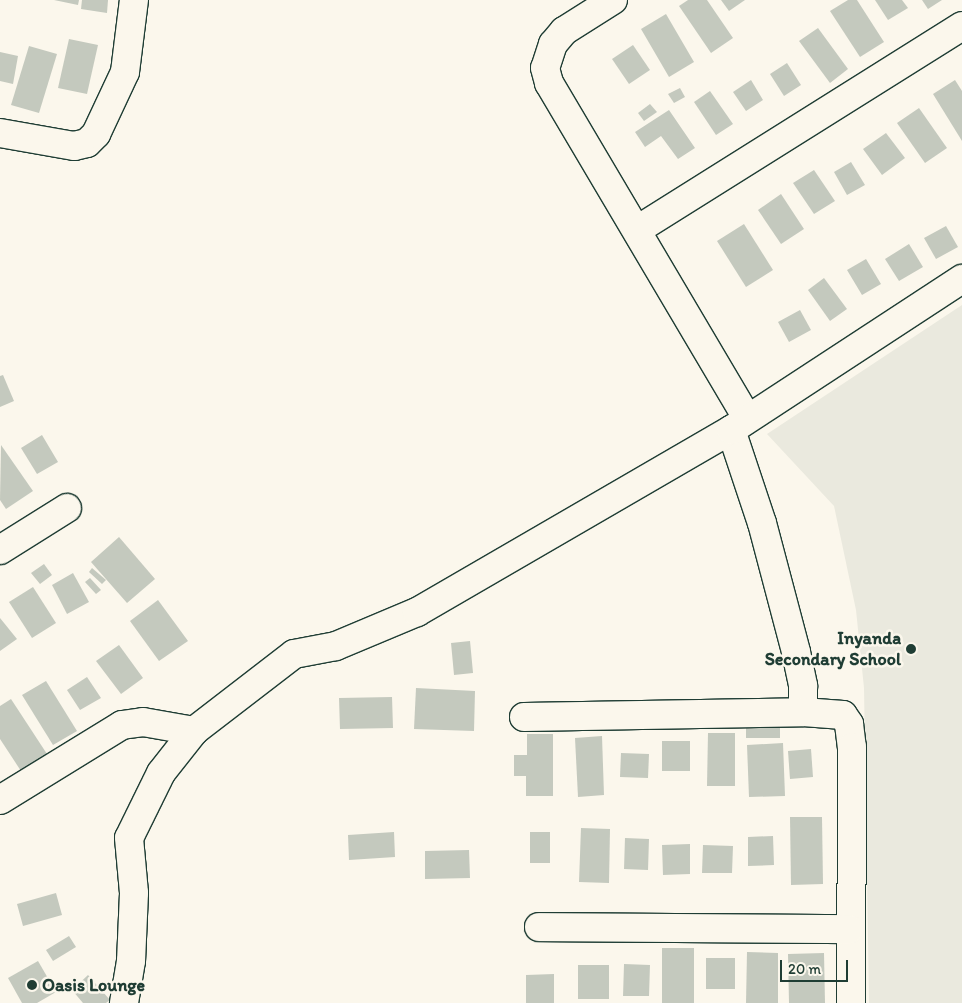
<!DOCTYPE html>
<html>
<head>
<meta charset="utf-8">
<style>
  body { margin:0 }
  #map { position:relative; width:962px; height:1003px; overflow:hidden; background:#fbf7ec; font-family:Itim,sans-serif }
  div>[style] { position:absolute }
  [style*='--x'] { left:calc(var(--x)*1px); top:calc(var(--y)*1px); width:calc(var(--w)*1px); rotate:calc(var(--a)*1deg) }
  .built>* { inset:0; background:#eae9de }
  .building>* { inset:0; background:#c4c9be }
  .roads { filter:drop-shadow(1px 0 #1f3d34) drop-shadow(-1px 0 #1f3d34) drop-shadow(0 1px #1f3d34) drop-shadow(0 -1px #1f3d34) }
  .minor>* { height:28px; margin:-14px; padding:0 14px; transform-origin:14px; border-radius:14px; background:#fbf7ec }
  .dots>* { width:14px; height:14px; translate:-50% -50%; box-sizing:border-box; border:2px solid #fbf7ec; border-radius:50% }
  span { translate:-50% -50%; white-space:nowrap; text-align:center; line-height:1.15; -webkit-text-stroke:5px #fbf7ec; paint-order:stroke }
  .poi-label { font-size:18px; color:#1f3d34; font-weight:700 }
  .right { translate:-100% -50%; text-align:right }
  .left { translate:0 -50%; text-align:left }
  .scale { position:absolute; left:780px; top:960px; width:68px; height:22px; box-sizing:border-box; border:2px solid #1f3d34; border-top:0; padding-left:6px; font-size:15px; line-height:18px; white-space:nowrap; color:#1f3d34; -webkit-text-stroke:4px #fbf7ec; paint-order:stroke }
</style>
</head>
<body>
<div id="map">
  <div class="built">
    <div style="clip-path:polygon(962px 305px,962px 1003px,869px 1003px,864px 688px,856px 610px,834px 506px,767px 434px)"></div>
  </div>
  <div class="building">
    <div style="clip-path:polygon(54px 0,79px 0,78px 5px)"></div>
    <div style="clip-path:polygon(82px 0,108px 0,107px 13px,81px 9px)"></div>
    <div style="clip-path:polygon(688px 0,707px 0,733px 38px,711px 53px,679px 6px)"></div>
    <div style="clip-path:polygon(721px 0,745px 0,729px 11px)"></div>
    <div style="clip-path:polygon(848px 0,857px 0,884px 42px,860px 57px,830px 11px)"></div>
    <div style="clip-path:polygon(875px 0,902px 0,908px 8px,888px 20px)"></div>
    <div style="clip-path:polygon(922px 0,942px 0,928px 9px)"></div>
    <div style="clip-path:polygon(666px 14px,694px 62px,669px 77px,641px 29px)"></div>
    <div style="clip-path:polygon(818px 28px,848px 69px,830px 83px,799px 41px)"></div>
    <div style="clip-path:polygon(69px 39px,98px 45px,87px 94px,58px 88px)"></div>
    <div style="clip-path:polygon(633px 45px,650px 70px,629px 84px,612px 59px)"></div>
    <div style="clip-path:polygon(29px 46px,57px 54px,39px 113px,11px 105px)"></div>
    <div style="clip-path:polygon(0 52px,18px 56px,13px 84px,0 81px)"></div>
    <div style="clip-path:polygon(787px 63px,801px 85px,784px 96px,770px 74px)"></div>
    <div style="clip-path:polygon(751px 80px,763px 100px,746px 111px,733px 92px)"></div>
    <div style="clip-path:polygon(955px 80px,962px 91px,962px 141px,933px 94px)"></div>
    <div style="clip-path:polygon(680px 88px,685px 97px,674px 103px,668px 94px)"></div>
    <div style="clip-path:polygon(710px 91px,733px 124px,716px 135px,694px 102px)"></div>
    <div style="clip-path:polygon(650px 104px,657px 112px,644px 121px,638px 113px)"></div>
    <div style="clip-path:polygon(919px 108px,947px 148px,925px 163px,897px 123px)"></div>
    <div style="clip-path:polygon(669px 110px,695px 148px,678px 159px,661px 136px,645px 147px,635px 132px)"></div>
    <div style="clip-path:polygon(886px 133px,905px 158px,882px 175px,863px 149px)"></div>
    <div style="clip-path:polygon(851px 162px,865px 185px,847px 195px,834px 172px)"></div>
    <div style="clip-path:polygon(814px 170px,835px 201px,814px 214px,793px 183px)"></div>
    <div style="clip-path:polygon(781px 194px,804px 229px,781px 244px,758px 210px)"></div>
    <div style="clip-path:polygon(744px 224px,773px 270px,746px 287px,717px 241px)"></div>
    <div style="clip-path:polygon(946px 226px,958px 247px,936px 259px,924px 238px)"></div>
    <div style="clip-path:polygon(909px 244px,923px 267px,899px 281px,885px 259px)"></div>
    <div style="clip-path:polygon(866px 259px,881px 284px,862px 295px,847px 270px)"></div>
    <div style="clip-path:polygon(824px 278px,847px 309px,830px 321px,808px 290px)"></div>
    <div style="clip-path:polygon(800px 310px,811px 330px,789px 342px,778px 322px)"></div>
    <div style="clip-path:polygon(3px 375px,14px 401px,0 407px,0 376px)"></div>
    <div style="clip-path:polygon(42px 435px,58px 462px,37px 474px,21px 448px)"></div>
    <div style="clip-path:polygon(1px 445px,33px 491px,6px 509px,0 500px)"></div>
    <div style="clip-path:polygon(119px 537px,155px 579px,127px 603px,91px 562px)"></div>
    <div style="clip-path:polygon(44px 564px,52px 575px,40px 584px,31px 573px)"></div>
    <div style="clip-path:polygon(92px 568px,106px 580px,102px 584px,89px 572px)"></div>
    <div style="clip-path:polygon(73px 573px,89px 602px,67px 614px,52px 585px)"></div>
    <div style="clip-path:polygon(90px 578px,101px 590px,96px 594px,85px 582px)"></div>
    <div style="clip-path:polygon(33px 587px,56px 623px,32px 638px,9px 602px)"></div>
    <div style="clip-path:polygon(158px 600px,188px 641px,159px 661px,130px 621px)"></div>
    <div style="clip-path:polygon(0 618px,17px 639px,0 651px)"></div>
    <div style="clip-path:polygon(470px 641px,473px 673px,454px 675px,451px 643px)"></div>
    <div style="clip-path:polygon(119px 645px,143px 678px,121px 694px,96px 661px)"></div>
    <div style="clip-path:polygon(87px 677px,101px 698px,80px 710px,67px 690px)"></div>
    <div style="clip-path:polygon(46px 681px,77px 731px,53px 745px,22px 695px)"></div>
    <div style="clip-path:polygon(416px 688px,475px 691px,474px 731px,414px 729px)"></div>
    <div style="clip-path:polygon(392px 697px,393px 728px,340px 729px,339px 698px)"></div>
    <div style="clip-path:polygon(11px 699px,47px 754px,21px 771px,0 739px,0 706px)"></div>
    <div style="clip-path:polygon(746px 724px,780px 724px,780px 738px,746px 738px)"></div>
    <div style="clip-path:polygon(708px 733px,735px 733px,735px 786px,707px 786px)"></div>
    <div style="clip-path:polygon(527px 734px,553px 734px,553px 796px,526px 796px,526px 776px,514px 776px,514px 755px,527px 755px)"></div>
    <div style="clip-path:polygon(602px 736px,604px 795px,578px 797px,575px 738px)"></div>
    <div style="clip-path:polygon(662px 741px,690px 741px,690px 771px,662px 771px)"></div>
    <div style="clip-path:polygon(783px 743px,785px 796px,749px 797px,747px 745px)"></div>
    <div style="clip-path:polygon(811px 749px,813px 777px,790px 779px,788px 751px)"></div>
    <div style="clip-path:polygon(621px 753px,649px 754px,648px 778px,620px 777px)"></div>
    <div style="clip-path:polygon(790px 817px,822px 817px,823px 884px,791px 885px)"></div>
    <div style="clip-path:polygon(581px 828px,610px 829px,609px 883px,579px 882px)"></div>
    <div style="clip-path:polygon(394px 832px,395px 857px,349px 860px,348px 835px)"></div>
    <div style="clip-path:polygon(530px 832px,550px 832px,550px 863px,530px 863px)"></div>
    <div style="clip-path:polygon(773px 836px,774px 865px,748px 866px,748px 837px)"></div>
    <div style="clip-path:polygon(625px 838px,649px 839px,648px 870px,624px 869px)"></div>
    <div style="clip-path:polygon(690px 844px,690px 874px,663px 875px,662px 845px)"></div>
    <div style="clip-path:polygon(703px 845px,733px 846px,732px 873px,702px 873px)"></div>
    <div style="clip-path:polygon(469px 850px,470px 878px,425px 879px,425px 851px)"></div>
    <div style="clip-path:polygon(56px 893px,62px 915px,23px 926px,17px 904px)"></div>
    <div style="clip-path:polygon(69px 936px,76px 947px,53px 961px,46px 950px)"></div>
    <div style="clip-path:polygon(662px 948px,694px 948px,694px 1003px,662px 1003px)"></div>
    <div style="clip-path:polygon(747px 952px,778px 953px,778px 1003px,746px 1003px)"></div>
    <div style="clip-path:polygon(824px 953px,825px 1003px,789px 1003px,788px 954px)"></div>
    <div style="clip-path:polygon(706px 958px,735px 958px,735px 989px,706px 989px)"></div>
    <div style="clip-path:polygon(38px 961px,56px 992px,37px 1003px,22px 1003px,8px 978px)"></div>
    <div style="clip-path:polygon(624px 964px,650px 965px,649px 996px,623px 996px)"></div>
    <div style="clip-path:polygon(578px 965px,609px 965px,609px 999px,578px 999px)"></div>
    <div style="clip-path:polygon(554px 974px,554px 1003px,526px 1003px,526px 975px)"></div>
    <div style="clip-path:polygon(88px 975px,110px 1000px,106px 1003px,83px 1003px,72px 990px)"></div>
  </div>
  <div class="roads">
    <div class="minor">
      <div style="--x:613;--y:0;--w:58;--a:147.7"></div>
      <div style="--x:564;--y:31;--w:17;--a:130"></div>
      <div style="--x:553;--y:44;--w:25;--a:108"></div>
      <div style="--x:545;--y:68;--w:16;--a:75"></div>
      <div style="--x:549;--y:83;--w:389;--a:59.4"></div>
      <div style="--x:0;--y:133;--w:75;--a:10"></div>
      <div style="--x:74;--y:146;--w:13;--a:-13"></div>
      <div style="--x:87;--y:143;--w:13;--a:-45"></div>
      <div style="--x:96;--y:134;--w:68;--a:-64.9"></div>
      <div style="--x:125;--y:72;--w:73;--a:-82.9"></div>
      <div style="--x:637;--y:230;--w:384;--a:-32.1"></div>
      <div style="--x:731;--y:430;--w:98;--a:71.6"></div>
      <div style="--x:762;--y:523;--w:133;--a:75.2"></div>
      <div style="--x:796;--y:652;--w:35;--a:78"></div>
      <div style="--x:803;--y:686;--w:26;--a:90"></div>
      <div style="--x:0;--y:550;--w:79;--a:-32.1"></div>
      <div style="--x:524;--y:717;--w:279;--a:-1"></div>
      <div style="--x:803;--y:712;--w:40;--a:4.3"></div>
      <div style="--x:843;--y:715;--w:11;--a:56"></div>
      <div style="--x:849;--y:724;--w:23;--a:83"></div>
      <div style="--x:852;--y:747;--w:256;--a:90.2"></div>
      <div style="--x:194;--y:731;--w:126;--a:-37.6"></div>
      <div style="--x:294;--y:654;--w:43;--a:-10.8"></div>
      <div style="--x:336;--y:646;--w:88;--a:-22.8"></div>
      <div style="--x:417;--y:612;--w:363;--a:-30.1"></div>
      <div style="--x:731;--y:430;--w:276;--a:-33.2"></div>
      <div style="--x:0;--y:800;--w:143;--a:-31.6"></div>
      <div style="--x:122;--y:725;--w:21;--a:-8"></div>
      <div style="--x:143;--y:722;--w:52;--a:10"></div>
      <div style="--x:194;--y:731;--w:53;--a:128.2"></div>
      <div style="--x:161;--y:773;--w:72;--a:116.2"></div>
      <div style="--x:129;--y:838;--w:55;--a:84.8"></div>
      <div style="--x:134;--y:893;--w:68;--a:92.5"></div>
      <div style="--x:131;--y:961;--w:43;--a:99.5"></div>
      <div style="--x:539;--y:927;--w:310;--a:0.4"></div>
    </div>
  </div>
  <div class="dots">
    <div style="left:911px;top:649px;background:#1f3d34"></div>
    <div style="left:32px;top:985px;background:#1f3d34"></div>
  </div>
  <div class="poi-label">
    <span class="right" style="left:901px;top:649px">Inyanda<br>Secondary School</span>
    <span class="left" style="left:42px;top:985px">Oasis Lounge</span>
  </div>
  <div class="scale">20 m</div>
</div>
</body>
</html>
